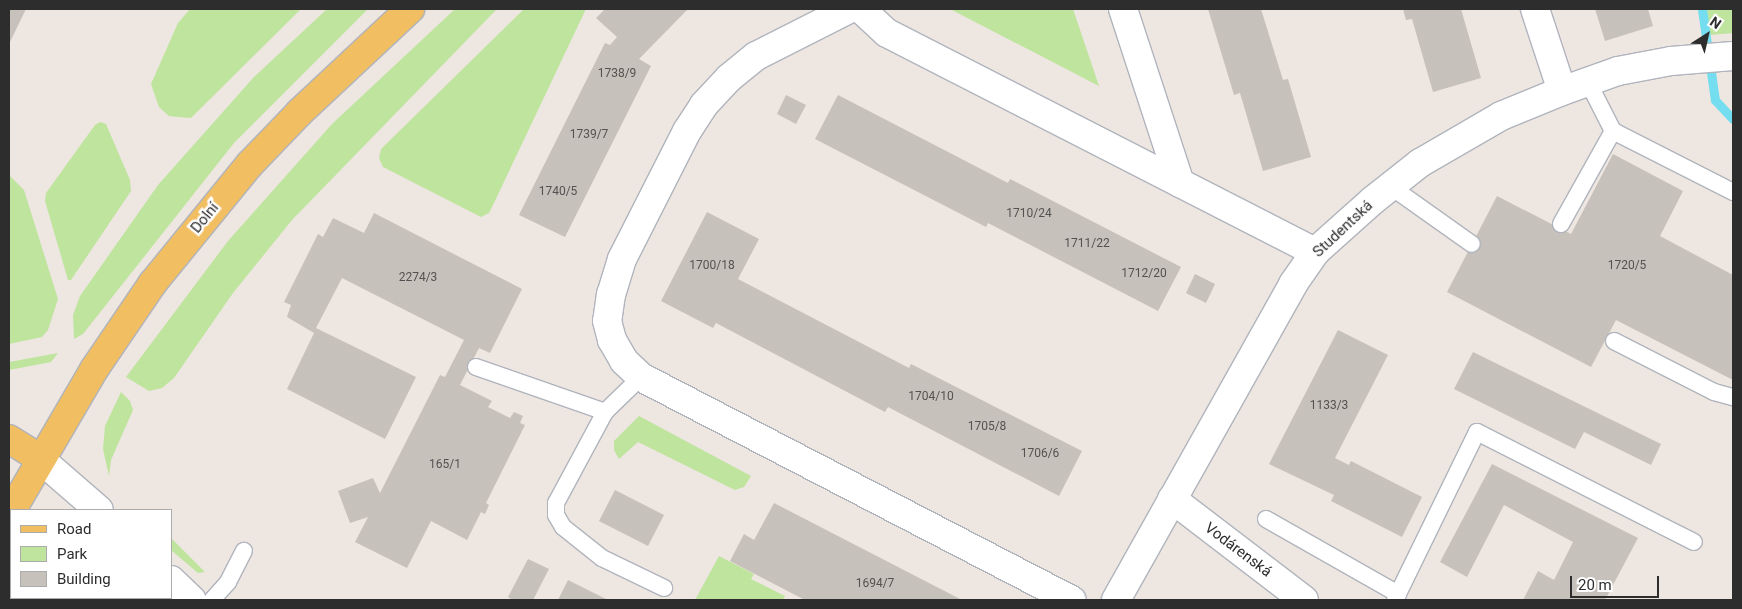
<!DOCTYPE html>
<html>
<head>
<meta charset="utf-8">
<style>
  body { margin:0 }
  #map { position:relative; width:1742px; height:609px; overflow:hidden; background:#eee6e0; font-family:Roboto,sans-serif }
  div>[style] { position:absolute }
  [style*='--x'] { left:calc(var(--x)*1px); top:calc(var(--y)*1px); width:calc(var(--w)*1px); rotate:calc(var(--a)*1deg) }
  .green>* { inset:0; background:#bee49d }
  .stream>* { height:9px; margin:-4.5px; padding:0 4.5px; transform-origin:4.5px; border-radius:4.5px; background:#74ddef }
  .building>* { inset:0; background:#c7c1bb }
  .roads { filter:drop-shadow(1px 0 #b0b4bd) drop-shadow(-1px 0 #b0b4bd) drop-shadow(0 1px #b0b4bd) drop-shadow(0 -1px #b0b4bd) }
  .service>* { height:16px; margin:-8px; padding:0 8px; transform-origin:8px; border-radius:8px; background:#fff }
  .minor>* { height:28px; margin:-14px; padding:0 14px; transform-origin:14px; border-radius:14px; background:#fff }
  .primary>* { height:28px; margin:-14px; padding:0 14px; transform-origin:14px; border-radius:14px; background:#f1be62 }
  span { translate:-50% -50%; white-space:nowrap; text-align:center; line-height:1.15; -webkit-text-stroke:5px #fff; paint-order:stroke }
  .number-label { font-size:12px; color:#545250 }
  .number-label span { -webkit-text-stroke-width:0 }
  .street-label { font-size:15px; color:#2d2d2d }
  .frame { position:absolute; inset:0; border:10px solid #2d2d2d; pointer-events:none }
  .legend { position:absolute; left:10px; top:509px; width:162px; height:90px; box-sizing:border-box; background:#fff; border:1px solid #ababab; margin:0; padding:6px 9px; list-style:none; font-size:15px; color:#2d2d2d }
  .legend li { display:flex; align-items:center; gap:10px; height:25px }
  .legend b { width:25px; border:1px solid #ababab }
  .north { position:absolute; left:1682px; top:10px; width:50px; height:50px; -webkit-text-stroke:4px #fff; paint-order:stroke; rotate:35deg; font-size:14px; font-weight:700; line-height:20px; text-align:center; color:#2d2d2d }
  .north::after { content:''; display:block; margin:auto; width:18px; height:22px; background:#2d2d2d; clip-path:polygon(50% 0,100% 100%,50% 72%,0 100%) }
  .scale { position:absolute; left:1570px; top:576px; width:89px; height:22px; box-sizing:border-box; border:2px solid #2d2d2d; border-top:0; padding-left:6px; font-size:15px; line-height:18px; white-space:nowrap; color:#2d2d2d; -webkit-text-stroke:4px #fff; paint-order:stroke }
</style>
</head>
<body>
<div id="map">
  <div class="green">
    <div style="clip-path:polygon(190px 9px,301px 9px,191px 118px,178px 117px,169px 116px,159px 107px,151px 84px,178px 23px)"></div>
    <div style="clip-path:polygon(327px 9px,368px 9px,234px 143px,83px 334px,74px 339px,73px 315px,80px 296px,158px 185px,254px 77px)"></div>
    <div style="clip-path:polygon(455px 9px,497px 9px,292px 220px,233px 293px,174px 378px,162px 388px,149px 391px,126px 377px,228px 241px,332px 124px)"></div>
    <div style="clip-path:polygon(524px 9px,585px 9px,585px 11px,493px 205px,489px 213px,481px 217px,383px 167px,379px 158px,381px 149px)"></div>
    <div style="clip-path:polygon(950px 9px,1073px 9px,1099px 86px)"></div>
    <div style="clip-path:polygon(1705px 9px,1733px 9px,1733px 33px,1709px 35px)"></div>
    <div style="clip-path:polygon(100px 122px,106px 124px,130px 180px,131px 191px,71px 280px,68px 280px,45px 201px,46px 193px,95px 125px)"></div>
    <div style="clip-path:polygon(9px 175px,24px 190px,58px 299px,48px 330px,42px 337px,9px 344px)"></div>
    <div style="clip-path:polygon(58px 353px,51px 362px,9px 370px,9px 362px)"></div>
    <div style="clip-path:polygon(121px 392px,130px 401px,133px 410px,111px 460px,109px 476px,103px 449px,105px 426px)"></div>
    <div style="clip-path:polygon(639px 416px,751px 476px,744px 487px,735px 490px,638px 442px,619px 459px,614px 450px,614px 441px)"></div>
    <div style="clip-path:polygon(171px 538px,205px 572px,198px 573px,171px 550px)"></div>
    <div style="clip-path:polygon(719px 556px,754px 574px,751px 579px,785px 596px,783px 600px,695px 600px)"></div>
    <div style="clip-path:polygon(27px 598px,141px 598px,144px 600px,25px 600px)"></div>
  </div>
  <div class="stream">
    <div style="--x:1702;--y:9;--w:92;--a:81.9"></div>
    <div style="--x:1715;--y:100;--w:26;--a:47"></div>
  </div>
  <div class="building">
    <div style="clip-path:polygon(9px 9px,26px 9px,9px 44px)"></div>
    <div style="clip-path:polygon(605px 9px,688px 9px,639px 59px,651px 66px,565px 237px,519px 215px,605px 43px,610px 45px,617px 37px,596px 18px)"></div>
    <div style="clip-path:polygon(1208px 9px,1261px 9px,1283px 80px,1288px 79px,1311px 157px,1263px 171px,1240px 93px,1234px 95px)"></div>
    <div style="clip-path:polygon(1403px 9px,1461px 9px,1481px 78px,1433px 92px,1412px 19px,1406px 20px)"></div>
    <div style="clip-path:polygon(1595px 9px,1648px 9px,1653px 26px,1605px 41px)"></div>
    <div style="clip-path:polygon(786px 95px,806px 105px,796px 124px,777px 114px)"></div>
    <div style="clip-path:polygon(838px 95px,1008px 183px,1010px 179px,1181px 267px,1158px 311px,988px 223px,986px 227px,815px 139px)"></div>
    <div style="clip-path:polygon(1613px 154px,1683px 191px,1660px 236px,1733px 275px,1733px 380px,1616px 320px,1591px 367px,1447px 292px,1497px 196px,1571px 234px)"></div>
    <div style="clip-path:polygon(707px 212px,759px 239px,738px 279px,909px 368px,911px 364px,1082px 451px,1059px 496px,888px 407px,885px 412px,716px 323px,713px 328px,661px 301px)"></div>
    <div style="clip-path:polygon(374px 213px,522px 289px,490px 353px,479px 348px,460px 385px,492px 401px,488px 407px,510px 418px,514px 412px,523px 416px,520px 423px,525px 425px,486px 503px,489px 505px,485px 514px,481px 512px,467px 540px,431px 521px,407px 568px,355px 542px,368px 517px,350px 523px,338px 491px,373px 478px,380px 493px,440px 375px,445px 377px,464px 340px,342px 278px,316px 328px,416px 377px,385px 439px,287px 389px,314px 333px,287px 317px,291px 305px,284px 302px,318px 234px,323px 237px,333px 218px,364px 233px)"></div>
    <div style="clip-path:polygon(1195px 274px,1215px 284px,1206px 303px,1186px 293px)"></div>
    <div style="clip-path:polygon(1338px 330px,1388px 355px,1335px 458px,1349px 465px,1351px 461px,1422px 497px,1402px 537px,1331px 501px,1334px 495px,1269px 464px)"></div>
    <div style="clip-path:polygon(1473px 352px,1661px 444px,1651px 465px,1584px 432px,1575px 449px,1454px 389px)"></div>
    <div style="clip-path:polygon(1492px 464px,1638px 538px,1605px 600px,1523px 600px,1538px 571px,1554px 580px,1573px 542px,1504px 505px,1467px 577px,1440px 562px)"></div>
    <div style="clip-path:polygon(615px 490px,664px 515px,648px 546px,599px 521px)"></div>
    <div style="clip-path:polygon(774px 503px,962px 600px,805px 600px,730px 561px,744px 534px,754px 540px)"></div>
    <div style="clip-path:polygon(528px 559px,549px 569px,533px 600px,513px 600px,508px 597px)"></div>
    <div style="clip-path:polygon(568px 580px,608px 600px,558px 600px)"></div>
  </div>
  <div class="roads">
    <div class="service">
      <div style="--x:1588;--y:82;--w:55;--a:63"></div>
      <div style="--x:1613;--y:131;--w:135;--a:26.9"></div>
      <div style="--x:1390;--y:186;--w:100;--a:35.3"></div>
      <div style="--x:1561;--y:224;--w:107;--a:-60.8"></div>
      <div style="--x:1614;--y:341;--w:112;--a:27"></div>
      <div style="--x:1714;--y:392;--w:20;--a:15"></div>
      <div style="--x:476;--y:367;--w:137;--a:19.2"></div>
      <div style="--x:641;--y:377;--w:50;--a:135.8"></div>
      <div style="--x:605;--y:412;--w:103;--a:118.3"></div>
      <div style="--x:556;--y:503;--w:12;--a:90"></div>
      <div style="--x:556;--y:515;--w:14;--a:60"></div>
      <div style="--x:563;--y:527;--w:50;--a:38.5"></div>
      <div style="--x:602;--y:558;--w:69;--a:25.8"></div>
      <div style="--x:1266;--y:519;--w:152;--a:29.6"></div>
      <div style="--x:212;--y:600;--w:24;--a:-48"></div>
      <div style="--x:228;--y:582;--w:35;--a:-63"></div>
      <div style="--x:1395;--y:600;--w:187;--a:-64"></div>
      <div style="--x:1477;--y:432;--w:243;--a:26.9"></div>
    </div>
    <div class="minor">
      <div style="--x:849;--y:9;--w:104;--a:153.2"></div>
      <div style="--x:756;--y:56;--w:35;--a:141"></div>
      <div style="--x:729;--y:78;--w:37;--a:133"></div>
      <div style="--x:704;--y:105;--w:31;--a:123"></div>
      <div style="--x:687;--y:131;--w:144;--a:116.9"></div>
      <div style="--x:622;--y:259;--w:37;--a:107"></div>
      <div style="--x:611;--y:294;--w:27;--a:98"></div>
      <div style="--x:607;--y:321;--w:20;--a:75"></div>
      <div style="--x:612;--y:340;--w:24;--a:60"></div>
      <div style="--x:624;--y:361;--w:23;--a:43"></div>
      <div style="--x:641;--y:377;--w:485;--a:27.4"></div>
      <div style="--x:861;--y:9;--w:35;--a:43"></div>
      <div style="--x:887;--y:33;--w:481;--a:27.1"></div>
      <div style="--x:1123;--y:9;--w:183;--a:71.9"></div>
      <div style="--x:1535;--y:9;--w:86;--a:71.8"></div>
      <div style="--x:39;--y:458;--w:79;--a:40.9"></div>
      <div style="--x:1172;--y:499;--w:166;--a:37.4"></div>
      <div style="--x:171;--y:580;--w:29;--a:44"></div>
      <div style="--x:1116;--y:600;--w:362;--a:-60.7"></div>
      <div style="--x:1293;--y:284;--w:39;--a:-55"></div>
      <div style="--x:1315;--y:252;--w:76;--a:-41.8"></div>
      <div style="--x:1372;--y:201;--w:61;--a:-38.4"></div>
      <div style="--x:1420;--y:163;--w:94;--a:-30.1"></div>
      <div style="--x:1501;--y:116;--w:66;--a:-22.3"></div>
      <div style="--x:1562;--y:91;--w:59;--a:-19.7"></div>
      <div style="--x:1618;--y:71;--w:54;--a:-10.7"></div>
      <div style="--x:1671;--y:61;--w:62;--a:-4.6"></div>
    </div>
    <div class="primary">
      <div style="--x:9;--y:439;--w:36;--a:32"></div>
      <div style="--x:9;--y:515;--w:170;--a:-59.7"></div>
      <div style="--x:95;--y:368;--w:102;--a:-55.8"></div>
      <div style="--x:152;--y:284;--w:155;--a:-50.8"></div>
      <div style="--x:250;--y:164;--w:72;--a:-46.1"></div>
      <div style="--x:300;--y:112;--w:151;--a:-43.1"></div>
    </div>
  </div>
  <div class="number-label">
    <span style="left:617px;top:74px">1738/9</span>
    <span style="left:589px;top:135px">1739/7</span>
    <span style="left:558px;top:192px">1740/5</span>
    <span style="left:1029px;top:214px">1710/24</span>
    <span style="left:1087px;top:244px">1711/22</span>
    <span style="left:712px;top:266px">1700/18</span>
    <span style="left:1627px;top:266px">1720/5</span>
    <span style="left:1144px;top:274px">1712/20</span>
    <span style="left:418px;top:278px">2274/3</span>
    <span style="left:931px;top:397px">1704/10</span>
    <span style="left:1329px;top:406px">1133/3</span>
    <span style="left:987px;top:427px">1705/8</span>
    <span style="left:1040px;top:454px">1706/6</span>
    <span style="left:445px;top:465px">165/1</span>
    <span style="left:875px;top:584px">1694/7</span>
  </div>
  <div class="street-label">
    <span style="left:205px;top:218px;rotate:-51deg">Dolní</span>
    <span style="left:1343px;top:229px;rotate:-43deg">Studentská</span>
    <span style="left:1238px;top:550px;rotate:37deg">Vodárenská</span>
  </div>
  <div class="frame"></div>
  <ul class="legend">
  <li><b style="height:6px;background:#f1be62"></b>Road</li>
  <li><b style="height:14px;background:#bee49d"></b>Park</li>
  <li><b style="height:14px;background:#c7c1bb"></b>Building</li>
  </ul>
  <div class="north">N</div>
  <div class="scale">20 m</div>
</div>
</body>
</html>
